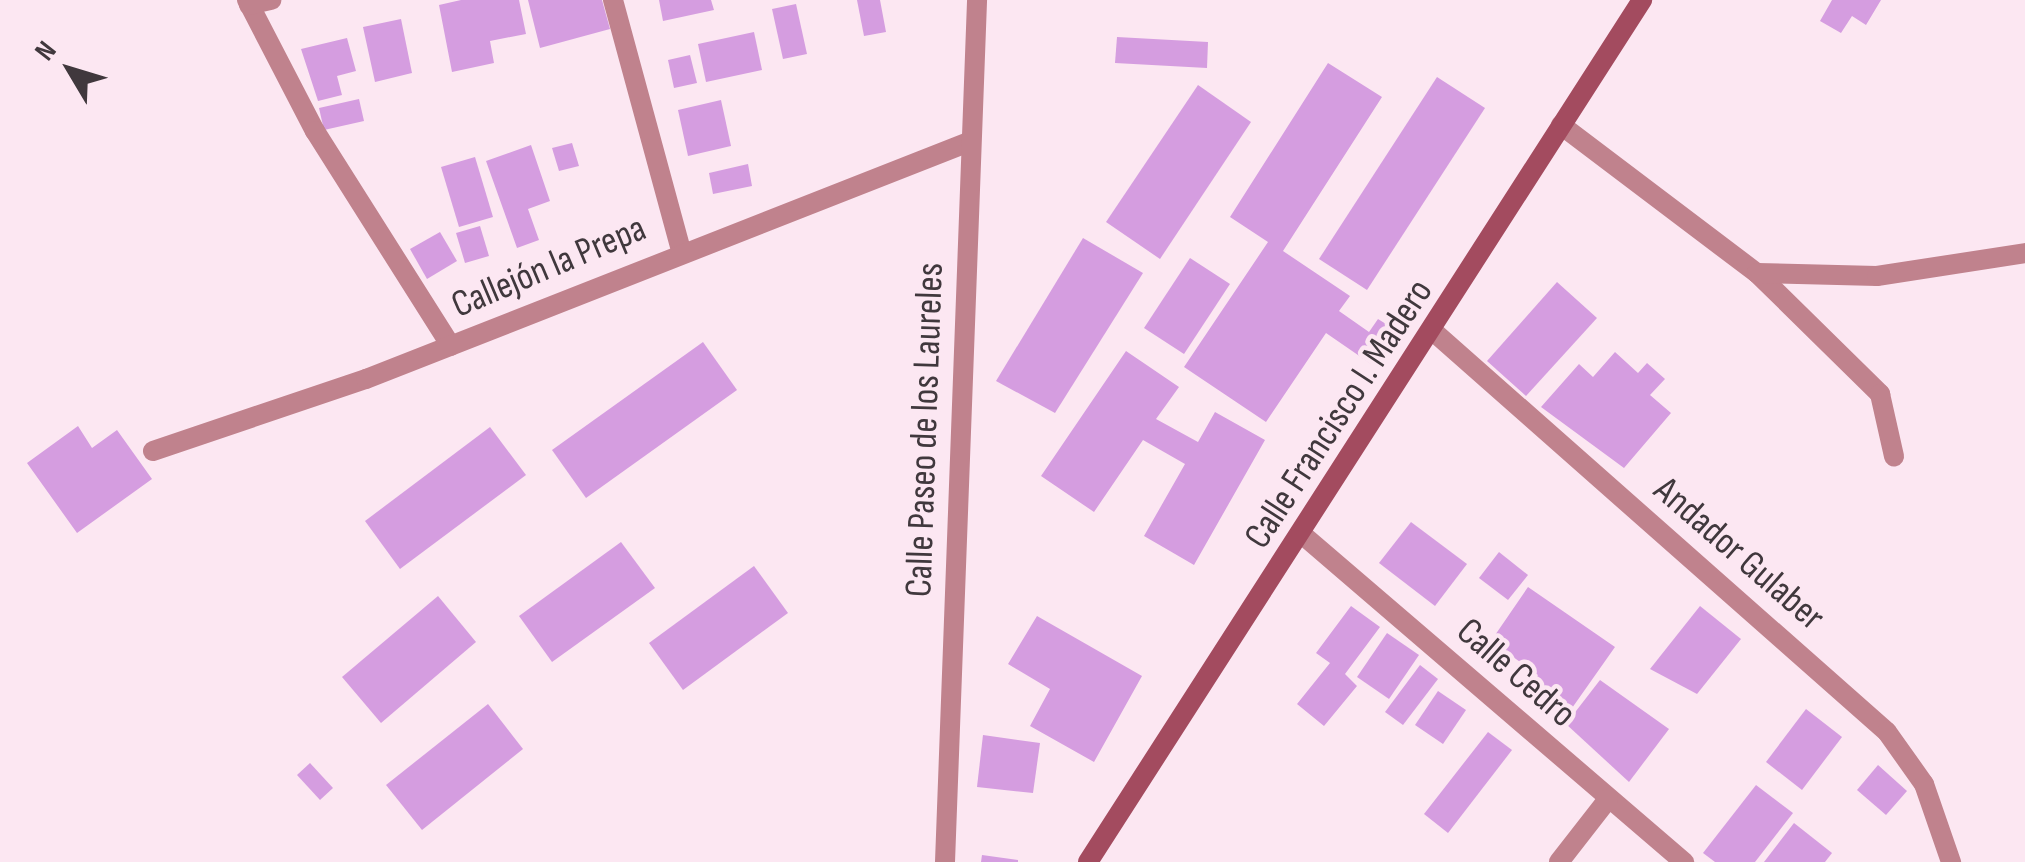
<!DOCTYPE html>
<html>
<head>
<meta charset="utf-8">
<style>
  body { margin:0 }
  #map { position:relative; width:2025px; height:862px; overflow:hidden; background:#fce7f2; font-family:"Sofia Sans Condensed",sans-serif }
  div>[style] { position:absolute }
  [style*='--x'] { left:calc(var(--x)*1px); top:calc(var(--y)*1px); width:calc(var(--w)*1px); rotate:calc(var(--a)*1deg) }
  .building>* { inset:0; background:#d59de0 }
  .street>* { height:20px; margin:-10px; padding:0 10px; transform-origin:10px; border-radius:10px; background:#c0828d }
  .secondary>* { height:20px; margin:-10px; padding:0 10px; transform-origin:10px; border-radius:10px; background:#a34b5f }
  span { translate:-50% -50%; white-space:nowrap; text-align:center; line-height:1.15; -webkit-text-stroke:9px #fce7f2; paint-order:stroke }
  .street-label { font-size:38px; color:#40383d }
  .north { position:absolute; left:20px; top:20px; width:100px; height:100px; -webkit-text-stroke:8px #fce7f2; paint-order:stroke; rotate:308deg; font-size:28px; font-weight:700; line-height:40px; text-align:center; color:#40383d }
  .north::after { content:''; display:block; margin:auto; width:35px; height:45px; background:#40383d; clip-path:polygon(50% 0,100% 100%,50% 72%,0 100%) }
</style>
</head>
<body>
<div id="map">
  <div class="building">
    <div style="clip-path:polygon(461px 0,519px 0,526px 34px,490px 41px,494px 63px,452px 72px,439px 5px)"></div>
    <div style="clip-path:polygon(528px 0,602px 0,610px 29px,540px 48px)"></div>
    <div style="clip-path:polygon(659px 0,711px 0,714px 10px,663px 21px)"></div>
    <div style="clip-path:polygon(857px 0,880px 0,886px 32px,864px 36px)"></div>
    <div style="clip-path:polygon(1832px 0,1881px 0,1866px 25px,1852px 16px,1841px 33px,1820px 21px)"></div>
    <div style="clip-path:polygon(796px 4px,807px 54px,783px 59px,772px 9px)"></div>
    <div style="clip-path:polygon(401px 19px,412px 73px,375px 82px,363px 27px)"></div>
    <div style="clip-path:polygon(754px 32px,762px 70px,706px 82px,698px 44px)"></div>
    <div style="clip-path:polygon(1117px 37px,1208px 42px,1207px 68px,1115px 63px)"></div>
    <div style="clip-path:polygon(347px 38px,356px 71px,337px 76px,342px 95px,318px 101px,301px 49px)"></div>
    <div style="clip-path:polygon(690px 55px,697px 83px,674px 88px,668px 60px)"></div>
    <div style="clip-path:polygon(1328px 63px,1382px 97px,1283px 251px,1350px 296px,1339px 311px,1369px 332px,1378px 319px,1394px 329px,1371px 364px,1326px 333px,1266px 422px,1184px 367px,1268px 242px,1230px 217px)"></div>
    <div style="clip-path:polygon(1437px 77px,1485px 108px,1367px 290px,1319px 259px)"></div>
    <div style="clip-path:polygon(1198px 85px,1251px 122px,1160px 259px,1106px 222px)"></div>
    <div style="clip-path:polygon(359px 99px,364px 121px,324px 130px,319px 108px)"></div>
    <div style="clip-path:polygon(721px 100px,731px 146px,688px 156px,678px 110px)"></div>
    <div style="clip-path:polygon(572px 143px,579px 166px,559px 171px,552px 148px)"></div>
    <div style="clip-path:polygon(531px 145px,550px 201px,528px 209px,539px 240px,517px 248px,486px 161px)"></div>
    <div style="clip-path:polygon(475px 157px,493px 217px,459px 227px,441px 167px)"></div>
    <div style="clip-path:polygon(748px 164px,752px 186px,713px 194px,709px 173px)"></div>
    <div style="clip-path:polygon(480px 226px,489px 256px,465px 263px,456px 233px)"></div>
    <div style="clip-path:polygon(440px 232px,457px 261px,427px 279px,410px 249px)"></div>
    <div style="clip-path:polygon(1083px 238px,1143px 273px,1055px 413px,996px 381px)"></div>
    <div style="clip-path:polygon(1190px 258px,1230px 284px,1184px 354px,1144px 328px)"></div>
    <div style="clip-path:polygon(1557px 282px,1597px 318px,1526px 396px,1487px 361px)"></div>
    <div style="clip-path:polygon(703px 342px,737px 390px,586px 498px,552px 450px)"></div>
    <div style="clip-path:polygon(1126px 351px,1179px 387px,1156px 419px,1198px 442px,1215px 412px,1265px 440px,1194px 565px,1144px 536px,1185px 464px,1143px 440px,1094px 512px,1041px 476px)"></div>
    <div style="clip-path:polygon(1615px 352px,1638px 373px,1647px 363px,1665px 379px,1650px 395px,1671px 413px,1624px 468px,1541px 407px,1579px 364px,1593px 377px)"></div>
    <div style="clip-path:polygon(78px 426px,92px 448px,117px 430px,152px 479px,77px 533px,27px 463px)"></div>
    <div style="clip-path:polygon(490px 427px,526px 475px,400px 569px,365px 521px)"></div>
    <div style="clip-path:polygon(1411px 522px,1467px 564px,1435px 606px,1379px 563px)"></div>
    <div style="clip-path:polygon(621px 542px,655px 588px,552px 662px,519px 616px)"></div>
    <div style="clip-path:polygon(1499px 552px,1528px 575px,1508px 600px,1479px 578px)"></div>
    <div style="clip-path:polygon(754px 566px,788px 613px,683px 690px,649px 643px)"></div>
    <div style="clip-path:polygon(1528px 587px,1615px 647px,1565px 718px,1527px 691px,1538px 675px,1491px 641px)"></div>
    <div style="clip-path:polygon(438px 596px,476px 642px,381px 723px,342px 677px)"></div>
    <div style="clip-path:polygon(1351px 606px,1380px 627px,1345px 674px,1357px 686px,1324px 726px,1297px 704px,1330px 663px,1316px 653px)"></div>
    <div style="clip-path:polygon(1700px 606px,1741px 639px,1697px 694px,1650px 669px)"></div>
    <div style="clip-path:polygon(1037px 616px,1142px 676px,1094px 762px,1030px 726px,1050px 689px,1008px 664px)"></div>
    <div style="clip-path:polygon(1387px 633px,1419px 655px,1389px 699px,1357px 677px)"></div>
    <div style="clip-path:polygon(1420px 665px,1438px 679px,1403px 725px,1385px 712px)"></div>
    <div style="clip-path:polygon(1600px 680px,1669px 729px,1629px 782px,1566px 724px)"></div>
    <div style="clip-path:polygon(1438px 691px,1466px 710px,1443px 744px,1415px 725px)"></div>
    <div style="clip-path:polygon(488px 704px,523px 749px,422px 830px,386px 785px)"></div>
    <div style="clip-path:polygon(1806px 709px,1842px 737px,1802px 790px,1766px 762px)"></div>
    <div style="clip-path:polygon(1488px 732px,1512px 750px,1448px 833px,1424px 814px)"></div>
    <div style="clip-path:polygon(983px 735px,1040px 743px,1033px 793px,977px 787px)"></div>
    <div style="clip-path:polygon(310px 763px,333px 788px,320px 800px,297px 775px)"></div>
    <div style="clip-path:polygon(1878px 765px,1907px 791px,1886px 815px,1857px 790px)"></div>
    <div style="clip-path:polygon(1756px 785px,1793px 813px,1755px 862px,1715px 862px,1703px 853px)"></div>
    <div style="clip-path:polygon(1794px 823px,1832px 853px,1825px 862px,1764px 862px)"></div>
    <div style="clip-path:polygon(982px 855px,1018px 860px,1018px 862px,981px 862px)"></div>
  </div>
  <div class="street">
    <div style="--x:247;--y:0;--w:148;--a:62.6"></div>
    <div style="--x:315;--y:131;--w:254;--a:57.7"></div>
    <div style="--x:613;--y:0;--w:259;--a:74.8"></div>
    <div style="--x:249;--y:5;--w:23;--a:-13"></div>
    <div style="--x:1561;--y:125;--w:246;--a:37.1"></div>
    <div style="--x:1757;--y:273;--w:173;--a:44.5"></div>
    <div style="--x:1880;--y:394;--w:64;--a:77.3"></div>
    <div style="--x:1757;--y:273;--w:120;--a:1.4"></div>
    <div style="--x:1877;--y:276;--w:150;--a:-8.8"></div>
    <div style="--x:1434;--y:332;--w:604;--a:41.44"></div>
    <div style="--x:1887;--y:732;--w:64;--a:54.6"></div>
    <div style="--x:1924;--y:784;--w:83;--a:70.9"></div>
    <div style="--x:153;--y:451;--w:225;--a:-18.7"></div>
    <div style="--x:366;--y:379;--w:648;--a:-21.46"></div>
    <div style="--x:1304;--y:536;--w:501;--a:40.63"></div>
    <div style="--x:945;--y:862;--w:863;--a:-87.87"></div>
    <div style="--x:1559;--y:862;--w:80;--a:-52.1"></div>
  </div>
  <div class="secondary">
    <div style="--x:1088;--y:862;--w:1025;--a:-57.27"></div>
  </div>
  <div class="street-label">
    <span style="left:549px;top:267px;rotate:-23deg">Callejón la Prepa</span>
    <span style="left:1339px;top:414px;rotate:-57deg">Calle Francisco I. Madero</span>
    <span style="left:925px;top:430px;rotate:-88deg">Calle Paseo de los Laureles</span>
    <span style="left:1739px;top:554px;rotate:41deg">Andador Gulaber</span>
    <span style="left:1516px;top:673px;rotate:41deg">Calle Cedro</span>
  </div>
  <div class="north">N</div>
</div>
</body>
</html>
